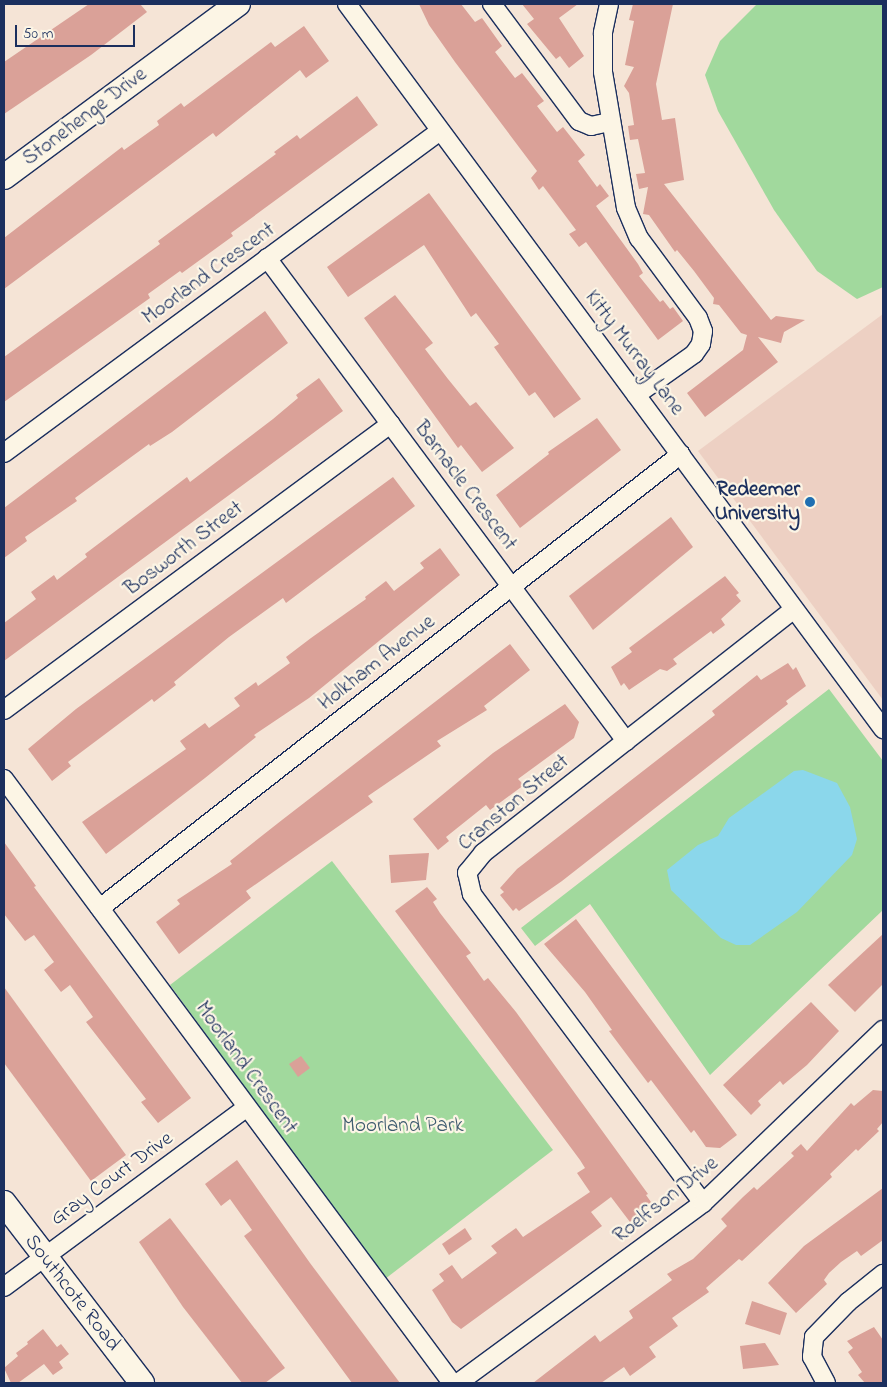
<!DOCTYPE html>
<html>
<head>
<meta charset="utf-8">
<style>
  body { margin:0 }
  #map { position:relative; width:887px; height:1387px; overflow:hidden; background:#f5e4d6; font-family:"Indie Flower",sans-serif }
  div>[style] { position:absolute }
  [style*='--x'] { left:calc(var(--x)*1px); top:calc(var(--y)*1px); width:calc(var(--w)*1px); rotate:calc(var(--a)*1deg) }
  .built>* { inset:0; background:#edd0c3 }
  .green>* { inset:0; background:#a1d99d }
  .water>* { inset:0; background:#8bd7eb }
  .building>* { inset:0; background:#daa198 }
  .roads { filter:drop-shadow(1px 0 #1b2f5e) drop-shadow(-1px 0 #1b2f5e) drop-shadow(0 1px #1b2f5e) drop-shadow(0 -1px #1b2f5e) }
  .street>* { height:18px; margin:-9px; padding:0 9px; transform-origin:9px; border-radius:9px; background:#fcf5e5 }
  .secondary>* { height:24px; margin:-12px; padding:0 12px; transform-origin:12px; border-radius:12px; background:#fcf5e5 }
  .dots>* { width:14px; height:14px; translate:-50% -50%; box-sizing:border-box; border:2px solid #fcf5e5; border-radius:50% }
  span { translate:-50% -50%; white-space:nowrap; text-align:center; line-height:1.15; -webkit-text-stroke:4.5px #fcf5e5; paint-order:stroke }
  .street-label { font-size:21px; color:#1b2f5e }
  .poi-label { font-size:21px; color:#1b2f5e; font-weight:700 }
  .right { translate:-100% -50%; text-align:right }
  .park-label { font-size:21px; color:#3c5a6e }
  .frame { position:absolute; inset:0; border:5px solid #1b2f5e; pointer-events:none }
  .scale { position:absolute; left:15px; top:25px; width:120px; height:22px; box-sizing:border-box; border:2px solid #1b2f5e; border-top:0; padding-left:6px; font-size:15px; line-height:18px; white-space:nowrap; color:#1b2f5e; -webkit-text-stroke:4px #fcf5e5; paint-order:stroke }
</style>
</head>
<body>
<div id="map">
  <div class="built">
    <div style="clip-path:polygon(883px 314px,883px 700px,698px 451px)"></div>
  </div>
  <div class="green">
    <div style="clip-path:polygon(757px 4px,883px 4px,883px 287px,857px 299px,817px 271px,774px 210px,718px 111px,705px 75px,720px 41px)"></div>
    <div style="clip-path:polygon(829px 689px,883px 761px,883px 910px,710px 1075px,590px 904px,535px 946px,521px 928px)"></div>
    <div style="clip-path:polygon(332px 861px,553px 1150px,385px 1279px,170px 985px)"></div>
  </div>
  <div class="water">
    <div style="clip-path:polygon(803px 770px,837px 783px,850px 807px,857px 839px,852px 855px,797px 912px,750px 945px,736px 945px,721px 938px,671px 890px,667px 870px,698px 845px,718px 836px,729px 818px,794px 771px)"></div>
  </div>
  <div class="building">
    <div style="clip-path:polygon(89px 4px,140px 4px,147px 12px,91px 55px,4px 114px,4px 62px)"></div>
    <div style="clip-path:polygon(419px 4px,461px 4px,475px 22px,482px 18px,502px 46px,495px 52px,515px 78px,522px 73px,544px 101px,537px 106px,557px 132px,563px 127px,585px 155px,578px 161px,597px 187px,600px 184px,609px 196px,596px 206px,638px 264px,643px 273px,639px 276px,660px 302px,663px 300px,670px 309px,673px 307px,683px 321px,658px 340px,586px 242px,579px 247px,569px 234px,576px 230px,543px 186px,539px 190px,531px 178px,537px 171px,455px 62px,429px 25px)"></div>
    <div style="clip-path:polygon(522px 4px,578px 4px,559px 18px,584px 56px,569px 68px,560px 56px,556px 59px,527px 24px,534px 19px)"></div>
    <div style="clip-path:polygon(633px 4px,673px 4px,656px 84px,662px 120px,675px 118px,684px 180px,664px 184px,771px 320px,776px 316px,805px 320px,784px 332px,781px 343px,758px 337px,778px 362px,705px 417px,687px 393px,743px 350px,747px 335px,741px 333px,719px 305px,713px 304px,714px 298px,694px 271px,677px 250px,675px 252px,649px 215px,643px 214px,648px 187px,639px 189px,636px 174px,645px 173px,638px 139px,630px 140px,628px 126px,634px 125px,629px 93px,624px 86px,634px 67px,625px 65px,634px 21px,629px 20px)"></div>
    <div style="clip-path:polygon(304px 26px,329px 61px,306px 78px,300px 70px,216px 137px,213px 133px,4px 289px,4px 238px,122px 147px,124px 150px,159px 125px,157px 121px,181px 103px,184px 107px,271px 42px,275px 47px)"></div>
    <div style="clip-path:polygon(357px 96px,378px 125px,231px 233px,233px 236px,182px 273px,180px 271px,148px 294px,150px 298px,4px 402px,4px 357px,160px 244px,158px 241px,276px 154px,274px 152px,297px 135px,300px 139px)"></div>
    <div style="clip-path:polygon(429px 193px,581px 399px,554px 418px,535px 392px,529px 396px,494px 347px,499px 344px,476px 313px,471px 317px,424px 245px,348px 297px,327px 267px)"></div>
    <div style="clip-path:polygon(395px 295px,433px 343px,425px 349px,448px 379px,470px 406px,476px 402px,514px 448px,482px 472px,461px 445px,458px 448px,364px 318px)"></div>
    <div style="clip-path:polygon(265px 311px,288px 343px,172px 432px,150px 446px,149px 444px,75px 498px,77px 501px,25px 537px,27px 541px,4px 558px,4px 508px)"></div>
    <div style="clip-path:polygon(319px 378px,343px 411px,4px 661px,4px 623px,36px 599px,31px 592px,54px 575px,57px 580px,87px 557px,85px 554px,187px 477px,190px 482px,273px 419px,298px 398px,296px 395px)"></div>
    <div style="clip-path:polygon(597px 418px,621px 450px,520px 528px,496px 495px,549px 454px,548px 452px)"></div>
    <div style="clip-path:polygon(393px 477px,415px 506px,286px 603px,283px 598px,229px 637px,174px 682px,176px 685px,154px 702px,152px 699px,68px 762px,71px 766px,52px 781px,28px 749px,76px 709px)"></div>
    <div style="clip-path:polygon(671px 517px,693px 547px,593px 630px,569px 596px)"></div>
    <div style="clip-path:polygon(440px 548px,460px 575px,309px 698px,254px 735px,256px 737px,205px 778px,106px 854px,82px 822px,186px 749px,180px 741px,205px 723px,209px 728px,240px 706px,234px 698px,256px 682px,258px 686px,290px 663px,286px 657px,311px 638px,366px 599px,365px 597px,386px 581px,394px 591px,424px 568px,420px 563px)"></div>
    <div style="clip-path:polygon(725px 576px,739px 593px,736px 595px,741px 601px,721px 619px,725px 625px,713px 634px,711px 631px,673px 659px,677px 664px,667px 671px,660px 669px,629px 690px,624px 683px,621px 686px,611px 667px,632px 652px,629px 648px)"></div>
    <div style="clip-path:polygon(510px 644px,530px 670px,484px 706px,487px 710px,437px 741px,441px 746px,368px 796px,373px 802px,246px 891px,251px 898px,179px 954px,156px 922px,180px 904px,177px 900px,232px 864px,230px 861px,282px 820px)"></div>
    <div style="clip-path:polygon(788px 663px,793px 670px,796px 667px,806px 686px,786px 701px,788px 704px,562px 881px,519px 911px,516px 908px,513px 911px,500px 895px,504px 892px,500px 888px,517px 869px,715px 715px,712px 711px,757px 675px,761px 680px)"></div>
    <div style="clip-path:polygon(565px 704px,579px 722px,574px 738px,518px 779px,524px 785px,490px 810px,486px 805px,446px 837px,449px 841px,438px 850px,413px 819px,493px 753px)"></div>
    <div style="clip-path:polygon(4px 842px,36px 886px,34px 887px,191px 1098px,158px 1123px,141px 1102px,146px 1099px,86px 1022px,93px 1017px,70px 985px,61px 992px,44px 970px,54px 962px,34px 935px,25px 941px,4px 914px)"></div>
    <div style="clip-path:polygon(429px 853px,426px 880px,391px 883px,389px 855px)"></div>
    <div style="clip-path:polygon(427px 887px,437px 899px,433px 902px,440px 913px,471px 953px,466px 956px,484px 981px,488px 978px,516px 1012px,648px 1194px,646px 1195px,651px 1202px,630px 1222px,611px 1197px,591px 1212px,602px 1226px,461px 1329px,452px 1322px,432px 1290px,444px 1281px,439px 1274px,452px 1265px,462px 1279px,497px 1253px,491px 1246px,516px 1228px,523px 1237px,590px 1192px,577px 1173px,585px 1168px,580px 1160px,395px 911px)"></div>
    <div style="clip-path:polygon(576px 919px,737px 1135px,720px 1148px,706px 1147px,694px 1130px,691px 1133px,651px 1080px,648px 1083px,609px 1031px,612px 1030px,585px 992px,544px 944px)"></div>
    <div style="clip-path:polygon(883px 934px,883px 984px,855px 1012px,828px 985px)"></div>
    <div style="clip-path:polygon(4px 987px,126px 1155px,91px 1181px,4px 1063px)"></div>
    <div style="clip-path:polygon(811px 1002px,839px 1031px,807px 1065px,783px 1085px,780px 1081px,758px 1101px,761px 1105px,751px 1115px,723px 1085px)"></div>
    <div style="clip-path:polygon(301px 1056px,310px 1068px,298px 1077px,289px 1064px)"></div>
    <div style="clip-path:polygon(873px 1090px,883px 1091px,883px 1122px,877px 1129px,879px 1131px,858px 1151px,856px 1149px,830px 1174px,832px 1177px,742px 1261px,739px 1259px,706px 1288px,709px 1292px,672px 1318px,678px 1326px,649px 1347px,656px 1357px,630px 1376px,624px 1367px,601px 1383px,533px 1383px,595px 1335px,600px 1342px,633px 1318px,629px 1311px,672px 1280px,667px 1274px,693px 1259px,727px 1226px,721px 1219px,743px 1197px,754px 1187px,757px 1190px,794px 1156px,791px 1153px,801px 1144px,807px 1151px,851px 1103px,854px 1106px)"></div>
    <div style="clip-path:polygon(237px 1160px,310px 1263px,400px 1383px,352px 1383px,341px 1368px,244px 1236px,252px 1230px,230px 1199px,221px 1206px,205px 1184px)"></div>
    <div style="clip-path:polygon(883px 1188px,883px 1240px,861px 1256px,857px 1251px,841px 1262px,829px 1273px,824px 1280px,827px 1284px,796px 1313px,768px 1283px,804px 1246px)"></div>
    <div style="clip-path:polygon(170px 1218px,285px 1368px,265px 1383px,242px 1383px,183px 1307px,139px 1242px)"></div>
    <div style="clip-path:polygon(465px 1228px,472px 1239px,449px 1255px,442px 1244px)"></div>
    <div style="clip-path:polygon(752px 1301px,787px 1313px,780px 1335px,745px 1324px)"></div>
    <div style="clip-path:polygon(874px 1327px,883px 1340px,883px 1383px,865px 1383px,858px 1375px,862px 1372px,848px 1352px,853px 1348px,847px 1341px)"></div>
    <div style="clip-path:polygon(43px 1329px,57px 1347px,61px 1344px,69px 1354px,59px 1362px,63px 1368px,53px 1375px,44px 1364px,18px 1383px,11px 1383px,4px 1368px,18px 1356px,16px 1353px,28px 1344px,27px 1342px)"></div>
    <div style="clip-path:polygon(765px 1343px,779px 1365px,743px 1369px,740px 1346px)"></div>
  </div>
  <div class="roads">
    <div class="street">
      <div style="--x:347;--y:4;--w:902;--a:53.52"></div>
      <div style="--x:492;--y:4;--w:146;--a:53.4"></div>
      <div style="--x:579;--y:121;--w:13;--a:23"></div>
      <div style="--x:591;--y:126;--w:19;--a:-12"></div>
      <div style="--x:609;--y:4;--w:30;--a:102"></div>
      <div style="--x:603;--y:33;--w:39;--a:90"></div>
      <div style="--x:603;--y:72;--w:138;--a:80.4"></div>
      <div style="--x:626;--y:208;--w:33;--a:67"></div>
      <div style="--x:639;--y:238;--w:99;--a:53.6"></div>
      <div style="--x:698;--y:318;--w:14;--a:69"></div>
      <div style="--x:703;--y:331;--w:13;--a:99"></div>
      <div style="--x:701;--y:344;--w:12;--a:125"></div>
      <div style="--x:694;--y:354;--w:71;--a:144.7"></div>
      <div style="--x:267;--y:258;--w:602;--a:53.38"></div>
      <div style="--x:4;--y:453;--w:542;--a:-36.45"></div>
      <div style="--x:4;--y:710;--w:481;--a:-36.5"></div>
      <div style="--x:4;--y:779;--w:752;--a:53.43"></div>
      <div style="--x:100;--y:908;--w:737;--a:-38"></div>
      <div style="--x:703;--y:1203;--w:386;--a:-126.8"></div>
      <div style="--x:472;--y:894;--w:22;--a:-103"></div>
      <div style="--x:467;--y:873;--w:26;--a:-51"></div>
      <div style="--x:483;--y:853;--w:395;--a:-38.1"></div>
      <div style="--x:4;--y:1287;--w:302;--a:-36.5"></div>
      <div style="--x:458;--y:1383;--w:304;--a:-36.3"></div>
      <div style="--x:703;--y:1203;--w:250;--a:-43.9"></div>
      <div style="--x:826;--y:1383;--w:30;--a:-118"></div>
      <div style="--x:812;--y:1357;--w:20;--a:-84"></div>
      <div style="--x:814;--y:1337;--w:49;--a:-45.8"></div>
      <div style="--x:848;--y:1302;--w:45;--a:-38.7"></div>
    </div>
    <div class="secondary">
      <div style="--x:4;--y:177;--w:291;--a:-36.5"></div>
      <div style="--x:4;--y:1203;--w:227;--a:52.5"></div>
    </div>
  </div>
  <div class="dots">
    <div style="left:810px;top:502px;background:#1f6fb2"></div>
  </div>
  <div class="street-label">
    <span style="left:85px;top:117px;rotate:-37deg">Stonehenge Drive</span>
    <span style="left:209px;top:274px;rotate:-36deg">Moorland Crescent</span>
    <span style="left:634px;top:353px;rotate:53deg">Kitty Murray Lane</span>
    <span style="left:465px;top:486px;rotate:53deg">Barnacle Crescent</span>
    <span style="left:184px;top:549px;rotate:-37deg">Bosworth Street</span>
    <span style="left:377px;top:663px;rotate:-38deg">Holkham Avenue</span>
    <span style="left:514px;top:803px;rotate:-40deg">Cranston Street</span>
    <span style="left:246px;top:1068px;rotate:54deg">Moorland Crescent</span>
    <span style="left:112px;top:1179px;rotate:-36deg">Gray Court Drive</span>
    <span style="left:666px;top:1200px;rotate:-38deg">Roelfson Drive</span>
    <span style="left:72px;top:1293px;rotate:52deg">Southcote Road</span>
  </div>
  <div class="poi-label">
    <span class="right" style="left:800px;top:502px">Redeemer<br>University</span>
  </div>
  <div class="park-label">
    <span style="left:403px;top:1126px">Moorland Park</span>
  </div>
  <div class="frame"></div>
  <div class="scale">50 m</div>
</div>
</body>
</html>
